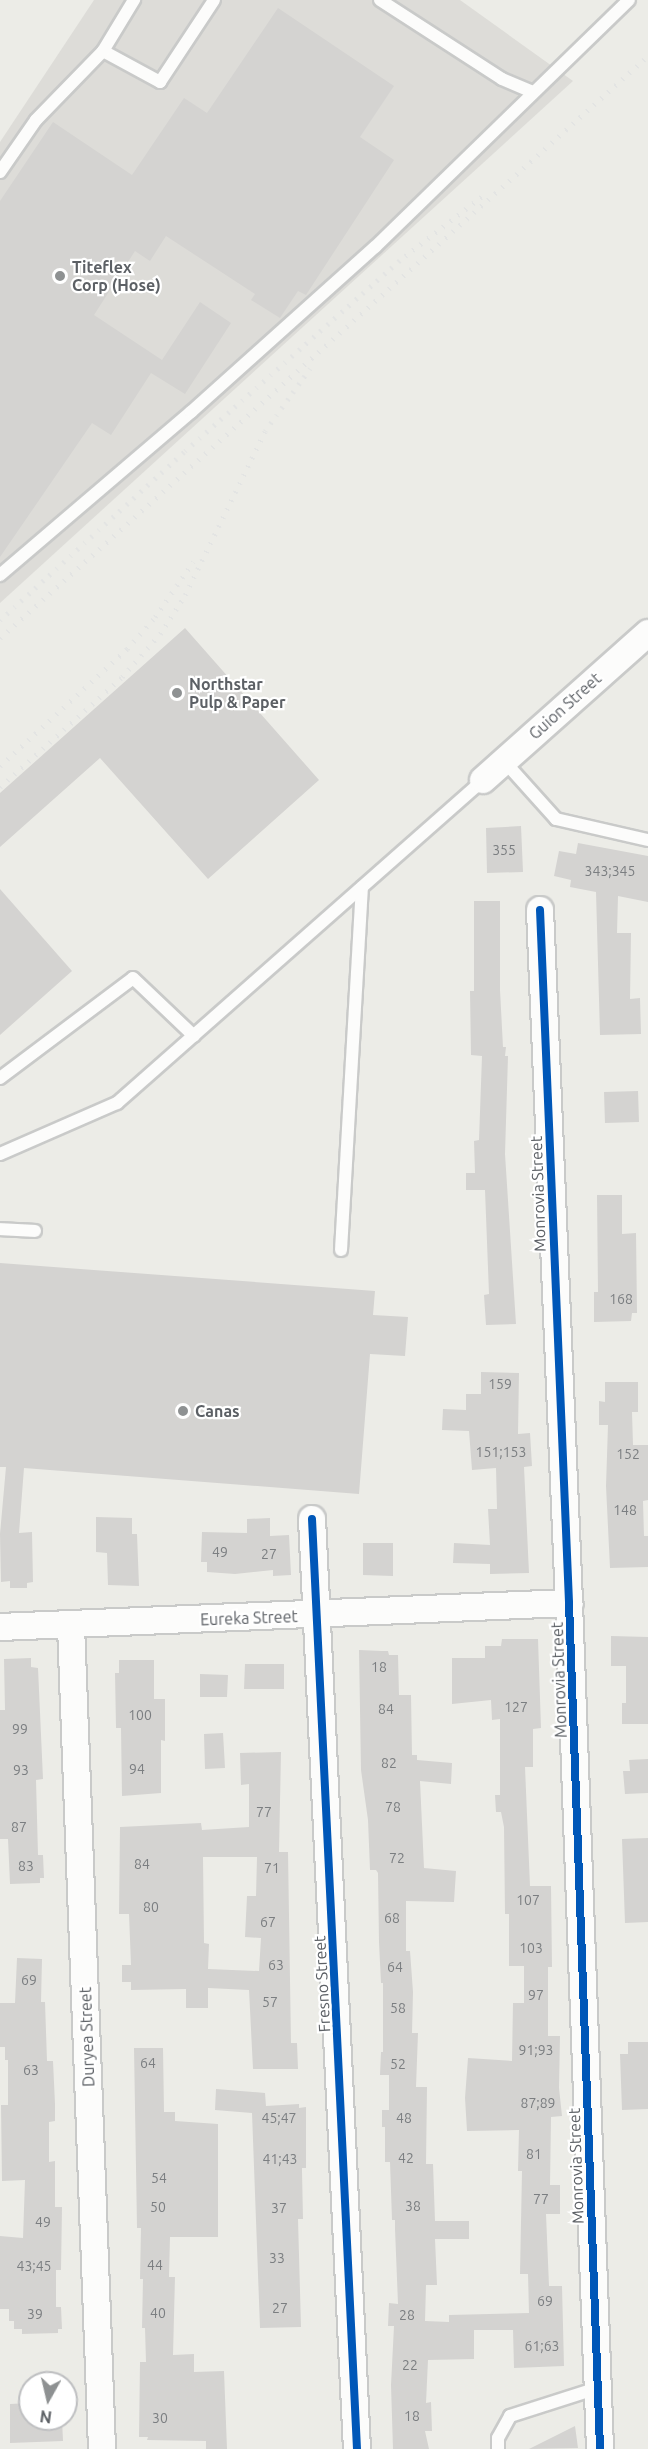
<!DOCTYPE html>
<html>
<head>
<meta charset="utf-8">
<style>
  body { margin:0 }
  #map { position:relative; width:648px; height:2449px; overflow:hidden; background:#ecece7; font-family:Ubuntu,sans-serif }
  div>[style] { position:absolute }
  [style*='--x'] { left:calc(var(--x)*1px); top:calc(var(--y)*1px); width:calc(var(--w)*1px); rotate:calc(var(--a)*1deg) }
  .industrial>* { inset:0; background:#dddcd8 }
  .building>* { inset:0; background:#d4d3d1 }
  .roads { filter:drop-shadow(2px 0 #c9cac9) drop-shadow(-2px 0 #c9cac9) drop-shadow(0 2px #c9cac9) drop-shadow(0 -2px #c9cac9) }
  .lane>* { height:12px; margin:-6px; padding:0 6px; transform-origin:6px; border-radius:6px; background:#fcfcfb }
  .street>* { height:26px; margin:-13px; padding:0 13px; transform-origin:13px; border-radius:13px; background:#fcfcfb }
  .rail>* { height:4.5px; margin-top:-2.25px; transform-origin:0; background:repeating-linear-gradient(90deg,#e3e4e3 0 1.5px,transparent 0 9.5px) }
  .cycleway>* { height:8px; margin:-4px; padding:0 4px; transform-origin:4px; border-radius:4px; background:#0057b8 }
  .dots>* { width:16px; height:16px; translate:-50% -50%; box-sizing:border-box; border:3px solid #fff; border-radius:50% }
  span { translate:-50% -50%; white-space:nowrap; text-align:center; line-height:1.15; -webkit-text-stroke:4.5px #fff; paint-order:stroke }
  .number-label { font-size:14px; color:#7b7e81 }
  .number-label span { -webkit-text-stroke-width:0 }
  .poi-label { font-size:16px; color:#5c6065; font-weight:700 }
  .left { translate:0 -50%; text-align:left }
  .street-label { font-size:16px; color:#5c6065 }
  .north { position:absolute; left:18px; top:2371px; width:60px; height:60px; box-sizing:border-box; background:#fff; border:2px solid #bebfc1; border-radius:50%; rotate:188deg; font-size:16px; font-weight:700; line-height:24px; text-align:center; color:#5c6065 }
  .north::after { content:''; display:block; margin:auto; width:21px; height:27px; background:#8e9192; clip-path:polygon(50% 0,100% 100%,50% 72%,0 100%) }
</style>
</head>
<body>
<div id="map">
  <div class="industrial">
    <div style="clip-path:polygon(94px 0,460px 0,573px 81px,0 603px,0 142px)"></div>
  </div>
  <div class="building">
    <div style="clip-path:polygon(278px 8px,394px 86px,360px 137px,394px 160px,306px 295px,298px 291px,280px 318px,251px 300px,255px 294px,166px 236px,150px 261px,135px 251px,94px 315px,162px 360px,200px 302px,231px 323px,185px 394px,151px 373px,111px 435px,92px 423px,0 557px,0 201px,53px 122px,132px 175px,184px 98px,207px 113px)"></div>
    <div style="clip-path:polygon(185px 628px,319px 780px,208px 879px,100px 758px,0 847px,0 793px)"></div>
    <div style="clip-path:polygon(521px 826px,523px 872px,487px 873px,486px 828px)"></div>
    <div style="clip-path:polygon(578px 843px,648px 856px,648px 902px,618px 896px,617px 933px,631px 933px,630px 999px,640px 998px,641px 1034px,600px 1035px,596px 892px,570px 887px,571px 880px,554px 876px,559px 851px,576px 854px)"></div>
    <div style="clip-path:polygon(0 889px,72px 971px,0 1035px)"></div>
    <div style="clip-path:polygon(474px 901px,500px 901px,500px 990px,503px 1047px,506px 1047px,505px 1056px,508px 1056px,505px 1154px,516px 1324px,486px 1325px,484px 1295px,489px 1294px,485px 1190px,466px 1190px,466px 1173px,475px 1173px,474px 1141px,479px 1140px,482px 1056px,471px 1055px,470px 991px,474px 991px)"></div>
    <div style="clip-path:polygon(638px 1091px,639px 1122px,605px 1123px,604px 1092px)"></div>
    <div style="clip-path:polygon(597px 1195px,622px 1195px,622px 1234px,636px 1233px,637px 1313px,632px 1313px,631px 1321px,594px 1322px,594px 1292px,598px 1292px)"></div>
    <div style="clip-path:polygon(0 1263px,375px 1291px,373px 1315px,408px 1317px,405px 1356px,370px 1354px,359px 1494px,24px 1468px,19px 1533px,32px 1532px,33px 1582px,27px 1583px,27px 1588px,10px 1588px,10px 1581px,1px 1582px,0 1534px,6px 1467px,0 1467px)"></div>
    <div style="clip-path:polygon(481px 1372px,519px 1373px,518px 1434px,530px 1433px,532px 1466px,524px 1467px,529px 1573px,490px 1574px,490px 1564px,453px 1563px,454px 1543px,490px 1545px,488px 1509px,497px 1509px,496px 1468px,472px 1470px,469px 1431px,442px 1430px,443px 1409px,466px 1410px,466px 1394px,481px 1394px)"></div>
    <div style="clip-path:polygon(605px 1382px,638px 1382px,638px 1412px,632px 1412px,633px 1445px,648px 1445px,648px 1500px,643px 1501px,644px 1536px,648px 1536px,648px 1567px,610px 1568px,606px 1486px,608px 1425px,599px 1425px,599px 1401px,605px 1402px)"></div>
    <div style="clip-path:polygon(96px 1517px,132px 1518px,132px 1534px,137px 1534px,139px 1586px,108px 1585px,107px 1553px,96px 1552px)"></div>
    <div style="clip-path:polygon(270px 1518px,270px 1536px,289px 1535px,291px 1575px,273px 1576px,273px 1570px,235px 1574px,207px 1572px,207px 1562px,201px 1562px,202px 1532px,247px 1533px,247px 1519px)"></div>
    <div style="clip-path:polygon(363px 1543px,393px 1543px,393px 1576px,363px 1575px)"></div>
    <div style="clip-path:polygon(611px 1636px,648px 1637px,648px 1724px,622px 1724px,622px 1703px,626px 1703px,626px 1666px,611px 1666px)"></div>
    <div style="clip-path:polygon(502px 1639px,538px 1639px,541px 1728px,533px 1729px,533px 1767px,525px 1767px,530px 1886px,551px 1886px,552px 1967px,548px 1967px,548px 2036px,560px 2036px,559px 2088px,562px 2116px,551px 2117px,550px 2185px,560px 2185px,560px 2214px,546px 2214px,549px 2286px,562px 2286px,564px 2366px,514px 2368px,513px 2330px,474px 2330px,474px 2359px,428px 2360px,426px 2403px,431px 2402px,432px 2431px,425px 2431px,429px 2449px,393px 2449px,391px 2385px,394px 2326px,388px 2326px,389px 2303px,398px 2304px,395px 2229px,395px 2220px,392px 2220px,390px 2162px,385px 2162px,385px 2127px,382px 2127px,382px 2110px,389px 2110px,389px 2075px,380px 2075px,381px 2052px,383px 2052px,383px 1983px,381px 1983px,379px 1942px,378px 1873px,376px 1870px,370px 1870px,368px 1820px,361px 1770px,359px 1650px,382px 1651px,388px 1651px,389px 1655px,398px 1655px,399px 1695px,411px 1695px,412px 1755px,417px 1755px,417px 1760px,452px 1763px,451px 1784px,420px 1781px,424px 1868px,456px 1871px,454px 1902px,406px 1901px,406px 1951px,410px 1951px,413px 1992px,412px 2033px,418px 2033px,416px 2087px,427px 2087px,426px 2164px,433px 2164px,435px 2221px,469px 2221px,469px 2239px,435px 2239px,437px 2285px,426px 2285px,425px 2321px,449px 2322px,449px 2315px,529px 2313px,528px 2274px,520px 2274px,522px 2171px,518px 2171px,519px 2130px,467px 2131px,465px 2098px,468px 2058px,512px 2061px,513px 2003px,524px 2003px,524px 1966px,509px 1966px,509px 1914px,505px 1914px,504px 1827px,501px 1812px,496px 1812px,495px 1795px,500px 1795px,500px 1719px,492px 1720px,491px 1700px,452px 1704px,452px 1658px,485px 1658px,485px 1646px,501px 1646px)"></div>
    <div style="clip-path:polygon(31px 1658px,31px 1667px,38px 1668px,43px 1779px,36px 1780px,38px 1855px,43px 1855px,44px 1878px,40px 1878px,40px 1883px,10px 1884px,8px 1839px,0 1839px,0 1710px,5px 1710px,4px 1659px)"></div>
    <div style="clip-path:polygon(119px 1660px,154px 1660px,154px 1699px,165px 1699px,165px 1741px,161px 1740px,161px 1793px,122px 1796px,121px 1728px,116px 1728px,115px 1673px,119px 1673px)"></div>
    <div style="clip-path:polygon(245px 1664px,284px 1664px,284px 1689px,244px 1689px)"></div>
    <div style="clip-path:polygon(200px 1674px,228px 1675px,227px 1697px,200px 1697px)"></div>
    <div style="clip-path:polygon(223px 1733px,225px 1768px,205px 1769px,204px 1734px)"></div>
    <div style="clip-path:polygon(evenodd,281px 1752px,279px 1852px,288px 1852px,291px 2043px,297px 2043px,298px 2069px,253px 2069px,249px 1990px,208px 1988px,208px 2008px,186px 2008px,186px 1989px,131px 1990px,131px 1982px,122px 1982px,122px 1965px,131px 1965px,129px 1914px,119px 1914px,120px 1827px,201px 1823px,202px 1830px,249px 1827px,249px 1784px,241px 1785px,240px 1753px,281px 1752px,203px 1857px,257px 1857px,256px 1896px,247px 1896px,245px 1937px,261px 1938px,259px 1971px,208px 1969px,209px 1944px,204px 1943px,203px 1857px)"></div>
    <div style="clip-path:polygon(648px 1759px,648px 1793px,625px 1794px,623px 1771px,630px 1771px,629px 1760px)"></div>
    <div style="clip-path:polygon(648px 1838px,648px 1922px,625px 1923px,622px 1839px)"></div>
    <div style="clip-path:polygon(17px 1958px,42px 1959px,41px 2002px,45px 2002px,47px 2061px,53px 2061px,55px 2104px,55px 2121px,49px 2122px,49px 2162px,55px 2161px,55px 2207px,62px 2207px,61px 2270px,56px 2270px,56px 2307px,61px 2307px,62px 2329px,58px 2329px,58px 2333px,22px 2334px,22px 2329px,14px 2329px,14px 2321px,9px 2321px,9px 2309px,0 2309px,0 2236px,23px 2238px,25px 2180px,2px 2181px,1px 2105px,8px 2105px,8px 2060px,5px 2060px,5px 2047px,0 2047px,0 2003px,15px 2003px)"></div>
    <div style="clip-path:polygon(628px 2042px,648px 2042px,648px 2109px,622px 2110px,620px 2054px,628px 2054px)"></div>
    <div style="clip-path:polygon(134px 2048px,163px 2048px,164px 2112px,175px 2112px,175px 2121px,218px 2124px,218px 2237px,170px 2237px,169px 2277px,175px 2277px,173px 2355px,194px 2354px,194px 2372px,224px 2371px,227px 2449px,206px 2449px,206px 2441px,147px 2440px,148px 2437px,139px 2437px,140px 2362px,146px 2362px,145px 2328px,142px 2328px,143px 2279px,140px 2279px,141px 2228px,137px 2228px)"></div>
    <div style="clip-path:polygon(216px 2089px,265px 2093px,266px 2106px,299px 2104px,299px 2108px,306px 2107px,306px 2168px,302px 2168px,302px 2171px,303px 2219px,298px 2219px,301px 2327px,260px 2328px,252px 2113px,215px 2110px)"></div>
    <div style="clip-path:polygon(30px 2403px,30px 2419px,62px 2419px,63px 2441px,10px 2443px,10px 2404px)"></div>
    <div style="clip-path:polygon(575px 2426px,578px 2448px,529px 2449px)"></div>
  </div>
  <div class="roads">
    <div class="lane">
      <div style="--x:380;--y:0;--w:145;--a:32.9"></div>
      <div style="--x:502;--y:79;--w:33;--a:23"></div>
      <div style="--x:103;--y:51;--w:65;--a:28.5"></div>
      <div style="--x:160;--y:82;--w:98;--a:-56.6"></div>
      <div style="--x:0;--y:172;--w:63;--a:-55.3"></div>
      <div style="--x:36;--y:120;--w:96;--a:-45.8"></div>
      <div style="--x:103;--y:51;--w:60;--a:-58.7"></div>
      <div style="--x:0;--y:575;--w:251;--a:-40.5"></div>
      <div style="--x:191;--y:412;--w:247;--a:-41.9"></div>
      <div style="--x:375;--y:247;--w:354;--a:-44.2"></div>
      <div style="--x:504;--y:761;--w:78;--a:48.1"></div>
      <div style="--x:556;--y:819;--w:94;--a:12.9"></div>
      <div style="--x:0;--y:1078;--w:166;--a:-36.9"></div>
      <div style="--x:133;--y:978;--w:84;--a:43.6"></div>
      <div style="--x:0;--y:1154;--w:128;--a:-23.6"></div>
      <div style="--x:117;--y:1103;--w:488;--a:-41.4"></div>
      <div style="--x:0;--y:1229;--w:35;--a:3"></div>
      <div style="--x:341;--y:1250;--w:363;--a:-86.7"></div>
      <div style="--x:498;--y:2449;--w:11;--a:-90"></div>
      <div style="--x:498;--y:2438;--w:25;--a:-61"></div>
      <div style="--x:510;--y:2416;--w:92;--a:-17.7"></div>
    </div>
    <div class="street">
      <div style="--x:483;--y:780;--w:221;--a:-41.7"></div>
      <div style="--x:540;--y:910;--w:694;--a:87.6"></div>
      <div style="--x:569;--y:1603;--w:847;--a:87.9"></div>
      <div style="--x:312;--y:1519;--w:931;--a:87.23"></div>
      <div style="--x:71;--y:1626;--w:824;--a:87.84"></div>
      <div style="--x:0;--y:1627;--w:570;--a:-2.42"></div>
    </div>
  </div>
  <div class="rail">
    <div style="--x:0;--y:620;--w:251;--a:-42.4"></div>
    <div style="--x:185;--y:451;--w:294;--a:-41.6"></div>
    <div style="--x:405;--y:256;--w:101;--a:-37.8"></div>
    <div style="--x:0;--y:638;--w:871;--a:-41.93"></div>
    <div style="--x:0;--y:766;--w:173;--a:-42.7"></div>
    <div style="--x:127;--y:649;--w:43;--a:-48.8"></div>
    <div style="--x:155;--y:617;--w:67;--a:-55.4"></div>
    <div style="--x:0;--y:787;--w:164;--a:-42"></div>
    <div style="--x:122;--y:677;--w:57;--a:-48.5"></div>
    <div style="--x:160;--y:634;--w:46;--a:-57.3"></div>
    <div style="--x:185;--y:595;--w:182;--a:-64"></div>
    <div style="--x:265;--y:431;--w:79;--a:-54.3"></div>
  </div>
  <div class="cycleway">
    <div style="--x:540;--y:910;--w:694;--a:87.6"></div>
    <div style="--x:569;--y:1603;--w:847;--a:87.9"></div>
    <div style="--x:312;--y:1519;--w:931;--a:87.23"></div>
  </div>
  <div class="dots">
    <div style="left:60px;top:276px;background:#8e9192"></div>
    <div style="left:177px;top:693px;background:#8e9192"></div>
    <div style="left:183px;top:1411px;background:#8e9192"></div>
  </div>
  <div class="number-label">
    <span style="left:504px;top:850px">355</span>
    <span style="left:610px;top:871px">343;345</span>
    <span style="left:621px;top:1299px">168</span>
    <span style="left:500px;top:1384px">159</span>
    <span style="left:501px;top:1452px">151;153</span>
    <span style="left:628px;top:1454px">152</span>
    <span style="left:625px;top:1510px">148</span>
    <span style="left:220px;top:1552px">49</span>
    <span style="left:269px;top:1554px">27</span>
    <span style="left:379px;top:1667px">18</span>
    <span style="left:516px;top:1707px">127</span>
    <span style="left:386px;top:1709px">84</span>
    <span style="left:140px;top:1715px">100</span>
    <span style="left:20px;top:1729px">99</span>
    <span style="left:389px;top:1763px">82</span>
    <span style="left:137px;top:1769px">94</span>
    <span style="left:21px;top:1770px">93</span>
    <span style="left:393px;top:1807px">78</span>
    <span style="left:264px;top:1812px">77</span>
    <span style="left:19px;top:1827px">87</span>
    <span style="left:397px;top:1858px">72</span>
    <span style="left:142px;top:1864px">84</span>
    <span style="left:26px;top:1866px">83</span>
    <span style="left:272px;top:1868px">71</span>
    <span style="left:528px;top:1900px">107</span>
    <span style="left:151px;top:1907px">80</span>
    <span style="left:392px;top:1918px">68</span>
    <span style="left:268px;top:1922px">67</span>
    <span style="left:531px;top:1948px">103</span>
    <span style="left:276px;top:1965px">63</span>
    <span style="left:395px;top:1967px">64</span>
    <span style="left:29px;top:1980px">69</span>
    <span style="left:536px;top:1995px">97</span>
    <span style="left:270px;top:2002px">57</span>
    <span style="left:398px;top:2008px">58</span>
    <span style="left:536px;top:2050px">91;93</span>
    <span style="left:148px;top:2063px">64</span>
    <span style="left:398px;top:2064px">52</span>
    <span style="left:31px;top:2070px">63</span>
    <span style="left:538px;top:2103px">87;89</span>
    <span style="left:279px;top:2118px">45;47</span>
    <span style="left:404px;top:2118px">48</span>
    <span style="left:534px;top:2154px">81</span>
    <span style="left:406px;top:2158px">42</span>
    <span style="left:280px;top:2159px">41;43</span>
    <span style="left:159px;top:2178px">54</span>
    <span style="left:541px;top:2199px">77</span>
    <span style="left:413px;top:2206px">38</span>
    <span style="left:158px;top:2207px">50</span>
    <span style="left:279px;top:2208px">37</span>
    <span style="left:43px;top:2222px">49</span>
    <span style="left:277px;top:2258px">33</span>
    <span style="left:155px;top:2265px">44</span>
    <span style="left:34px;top:2266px">43;45</span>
    <span style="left:545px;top:2301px">69</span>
    <span style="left:280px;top:2308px">27</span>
    <span style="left:158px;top:2313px">40</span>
    <span style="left:35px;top:2314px">39</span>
    <span style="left:407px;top:2315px">28</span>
    <span style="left:542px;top:2346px">61;63</span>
    <span style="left:410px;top:2365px">22</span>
    <span style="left:412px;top:2416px">18</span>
    <span style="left:160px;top:2418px">30</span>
  </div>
  <div class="poi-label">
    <span class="left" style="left:72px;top:276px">Titeflex<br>Corp (Hose)</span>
    <span class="left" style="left:189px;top:693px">Northstar<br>Pulp &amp; Paper</span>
    <span class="left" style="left:195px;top:1411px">Canas</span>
  </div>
  <div class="street-label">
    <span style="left:565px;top:706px;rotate:-42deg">Guion Street</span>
    <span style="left:538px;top:1194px;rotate:-92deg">Monrovia Street</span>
    <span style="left:249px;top:1618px;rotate:-2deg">Eureka Street</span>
    <span style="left:559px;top:1680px;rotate:-92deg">Monrovia Street</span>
    <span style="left:322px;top:1984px;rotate:-93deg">Fresno Street</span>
    <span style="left:87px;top:2037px;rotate:-92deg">Duryea Street</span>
    <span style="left:576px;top:2166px;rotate:-92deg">Monrovia Street</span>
  </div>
  <div class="north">N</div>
</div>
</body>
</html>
